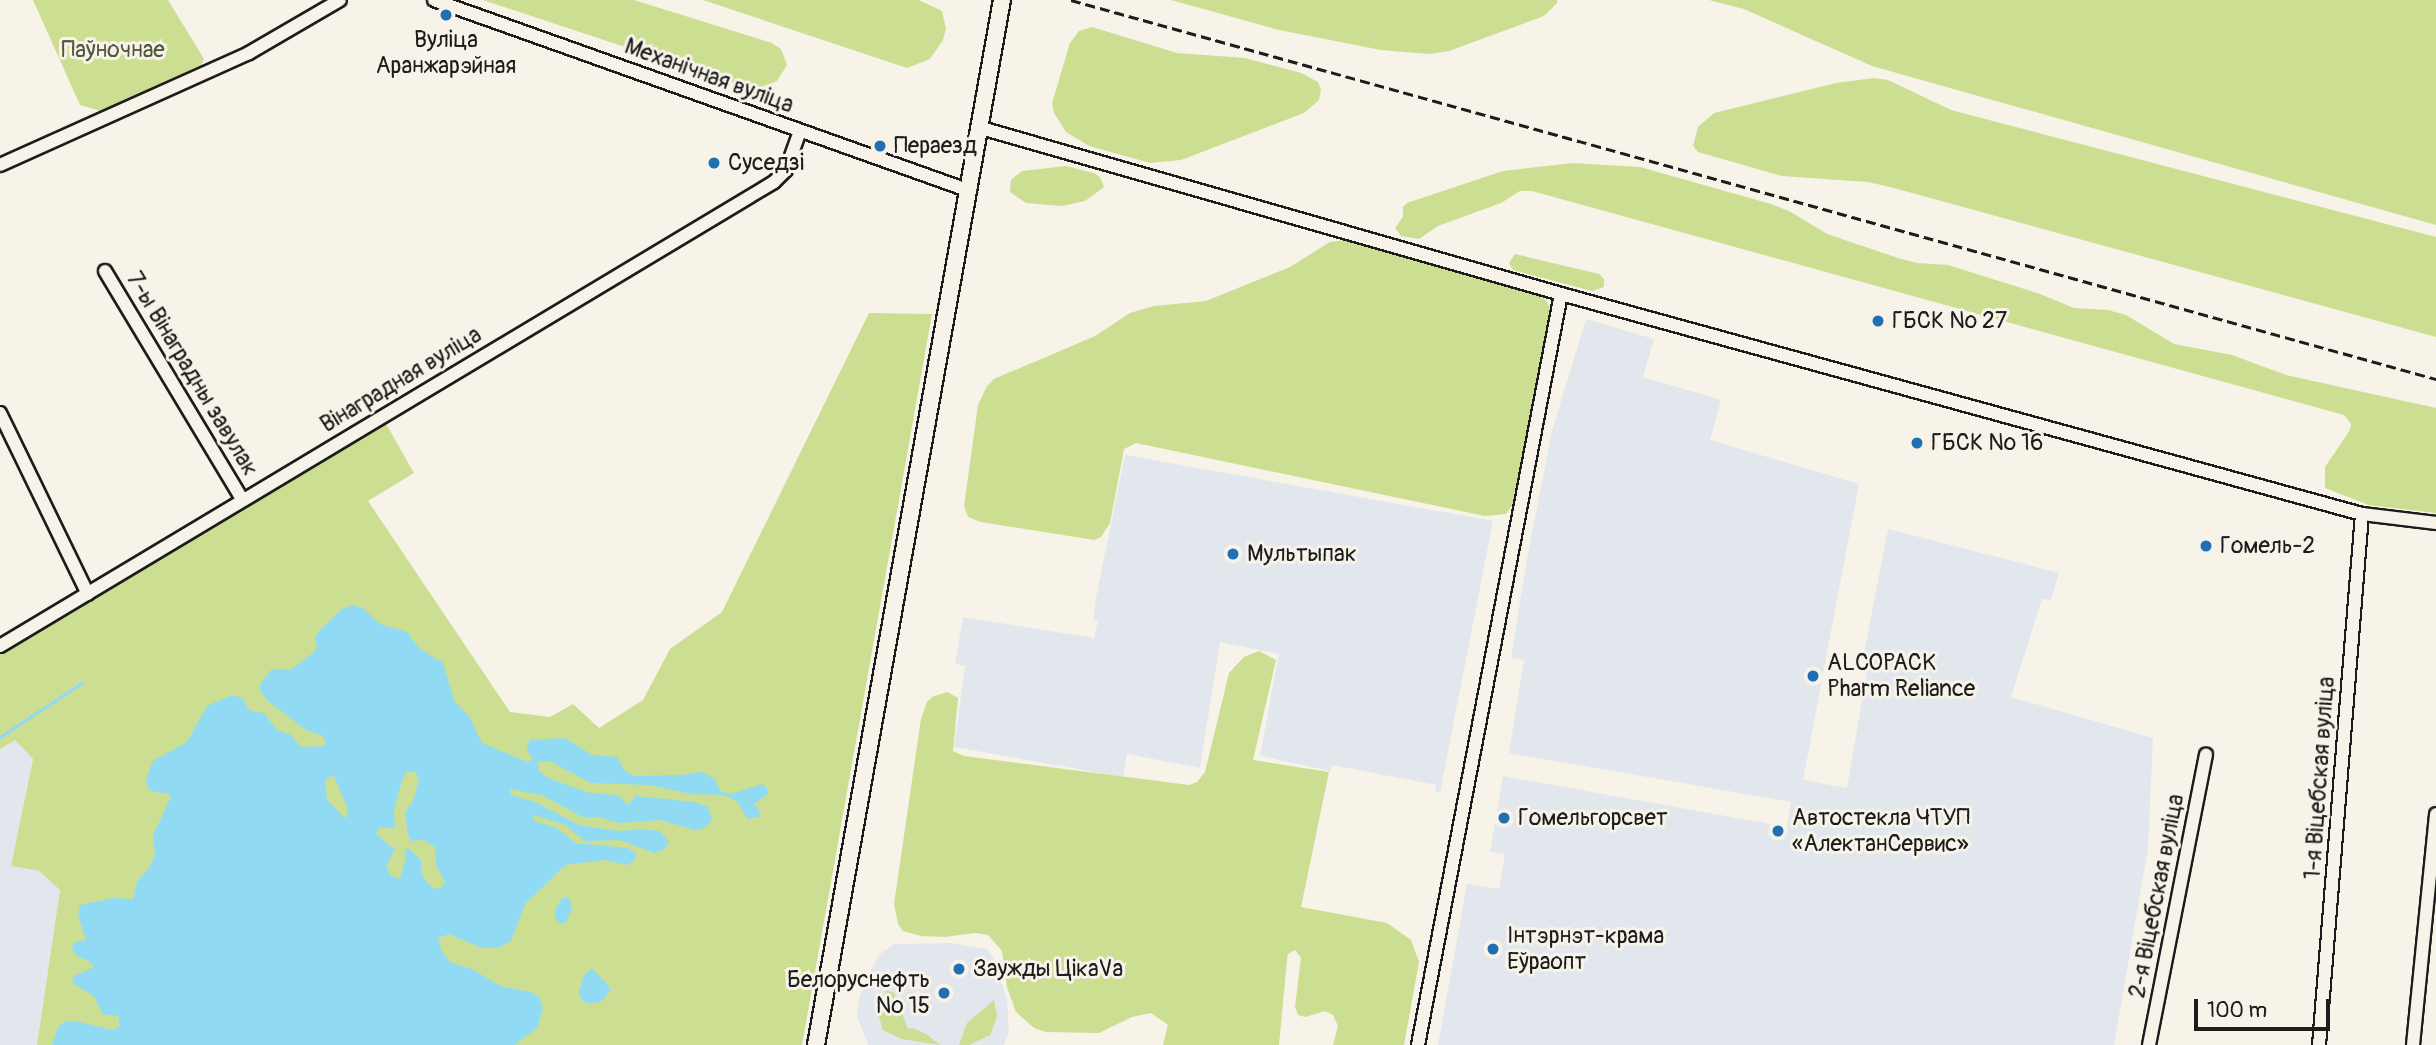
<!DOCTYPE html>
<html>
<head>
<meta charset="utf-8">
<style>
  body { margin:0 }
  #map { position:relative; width:2436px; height:1045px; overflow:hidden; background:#f7f3e8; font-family:Pangolin,sans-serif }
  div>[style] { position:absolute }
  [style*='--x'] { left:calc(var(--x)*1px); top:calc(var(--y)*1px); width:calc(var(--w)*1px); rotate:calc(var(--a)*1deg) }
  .built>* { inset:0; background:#e2e7ed }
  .green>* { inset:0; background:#ccde92 }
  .water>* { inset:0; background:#91daf3 }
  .stream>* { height:2.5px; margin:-1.25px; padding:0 1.25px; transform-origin:1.25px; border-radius:1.25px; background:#91daf3 }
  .roads { filter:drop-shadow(2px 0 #1c1c1c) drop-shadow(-2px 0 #1c1c1c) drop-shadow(0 2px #1c1c1c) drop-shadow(0 -2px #1c1c1c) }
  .minor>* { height:12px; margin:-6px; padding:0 6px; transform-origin:6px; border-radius:6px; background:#f7f3e8 }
  .major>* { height:16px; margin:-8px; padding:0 8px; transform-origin:8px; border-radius:8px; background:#f7f3e8 }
  .rail>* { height:2.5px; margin-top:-1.25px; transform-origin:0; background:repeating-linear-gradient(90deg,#1c1c1c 0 10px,transparent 0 15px) }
  .dots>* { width:19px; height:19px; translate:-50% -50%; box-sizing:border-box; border:4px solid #f7f3e8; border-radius:50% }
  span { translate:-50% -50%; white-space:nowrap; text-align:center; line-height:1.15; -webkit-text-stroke:6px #f7f3e8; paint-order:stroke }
  .poi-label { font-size:23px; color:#1c1c1c }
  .left { translate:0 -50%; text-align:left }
  .right { translate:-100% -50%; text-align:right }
  .park-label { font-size:23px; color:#51563f }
  .street-label { font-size:23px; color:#1c1c1c }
  .scale { position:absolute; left:2194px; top:999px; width:136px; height:32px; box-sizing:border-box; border:4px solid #1c1c1c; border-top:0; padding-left:9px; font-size:21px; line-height:24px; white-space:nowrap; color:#1c1c1c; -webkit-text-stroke:5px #f7f3e8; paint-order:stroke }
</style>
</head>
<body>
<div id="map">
  <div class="built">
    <div style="clip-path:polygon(1586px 319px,1654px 339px,1643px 377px,1721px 400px,1710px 440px,1859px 484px,1803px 780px,1847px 788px,1868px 665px,1875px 662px,1863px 658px,1888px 529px,2059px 573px,2051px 600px,2042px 599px,2011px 697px,2153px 738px,2148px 849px,2114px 1045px,1438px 1045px,1467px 884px,1499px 889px,1505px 854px,1490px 852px,1503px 776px,1787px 827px,1791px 802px,1509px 753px,1524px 660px,1511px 658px,1526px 564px,1552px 431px)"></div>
    <div style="clip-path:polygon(1125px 455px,1493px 521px,1440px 793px,1435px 792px,1436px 785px,1332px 765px,1331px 771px,1260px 756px,1279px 654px,1220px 642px,1200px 768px,1127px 754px,1123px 777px,954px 747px,965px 666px,955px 664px,963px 617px,1094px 638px,1098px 620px,1093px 619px,1096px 598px)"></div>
    <div style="clip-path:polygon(15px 739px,33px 759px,11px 866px,39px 871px,60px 890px,37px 1045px,0 1045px,0 749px)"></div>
    <div style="clip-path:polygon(952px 943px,987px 949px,993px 958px,1007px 999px,1009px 1032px,1004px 1045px,868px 1045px,857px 1016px,859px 999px,864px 982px,880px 954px,894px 944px)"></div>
  </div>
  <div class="green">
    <div style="clip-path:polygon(33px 0,168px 0,204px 59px,201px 65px,101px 111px,80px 105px)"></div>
    <div style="clip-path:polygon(483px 0,634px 0,772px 43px,781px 49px,787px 65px,777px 81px,759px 88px,746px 87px)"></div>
    <div style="clip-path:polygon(703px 0,919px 0,942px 11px,946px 29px,943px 40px,930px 59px,907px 68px)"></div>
    <div style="clip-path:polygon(1171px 0,1557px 0,1557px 3px,1544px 16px,1449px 51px,1430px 54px,1381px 50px,1279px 30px)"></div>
    <div style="clip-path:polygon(1709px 0,2436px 0,2436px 225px,1872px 66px,1744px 9px)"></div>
    <div style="clip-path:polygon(1092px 27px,1177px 53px,1245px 58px,1301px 73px,1318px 82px,1321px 90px,1319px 100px,1304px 113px,1181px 160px,1150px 163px,1089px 146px,1066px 132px,1054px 113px,1052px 103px,1070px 43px,1079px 31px)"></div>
    <div style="clip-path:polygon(1874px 78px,1888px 80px,1951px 110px,2436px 237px,2436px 337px,1894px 188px,1868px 182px,1782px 176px,1698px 152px,1693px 146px,1698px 127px,1714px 113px,1836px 83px)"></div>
    <div style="clip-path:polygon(1573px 163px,1640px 167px,1771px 204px,1791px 212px,1827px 234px,1898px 258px,1917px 263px,1948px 265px,2040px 294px,2074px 308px,2108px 310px,2126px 315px,2174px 344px,2232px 355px,2286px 375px,2436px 408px,2436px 513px,2369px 505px,2325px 488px,2325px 467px,2350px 430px,2351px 424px,2344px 415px,1532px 191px,1520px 191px,1501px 203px,1438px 226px,1419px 239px,1401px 236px,1395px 228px,1403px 217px,1403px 207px,1407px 203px,1503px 171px)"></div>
    <div style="clip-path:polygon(1066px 166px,1094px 173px,1100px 177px,1104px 187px,1085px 201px,1062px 206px,1026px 203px,1010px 192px,1011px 180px,1022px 171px)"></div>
    <div style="clip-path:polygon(1353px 239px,1528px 290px,1545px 299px,1550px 308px,1517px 499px,1506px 514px,1485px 516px,1136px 443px,1124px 449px,1110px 523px,1101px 537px,1094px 540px,981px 522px,968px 517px,964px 506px,978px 405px,987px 386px,994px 379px,1095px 336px,1130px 313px,1154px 306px,1206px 301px,1290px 267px,1330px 242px)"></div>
    <div style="clip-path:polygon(1515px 254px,1599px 274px,1604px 279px,1604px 287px,1592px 291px,1513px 270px,1509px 263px)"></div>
    <div style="clip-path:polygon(869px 313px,932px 314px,802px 1045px,37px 1045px,60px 890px,39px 871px,11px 866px,33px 759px,15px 740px,0 749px,0 652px,385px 422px,414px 473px,368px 501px,510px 712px,550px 717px,573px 704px,599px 728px,643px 700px,670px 649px,722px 612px)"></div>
    <div style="clip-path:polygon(1259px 651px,1276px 660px,1253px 760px,1329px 772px,1301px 907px,1387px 923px,1411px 940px,1419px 962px,1404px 1045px,1333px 1045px,1338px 1026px,1333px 1015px,1325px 1011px,1305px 1017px,1298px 1015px,1295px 1007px,1301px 958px,1295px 950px,1288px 954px,1287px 960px,1279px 1045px,1163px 1045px,1168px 1025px,1151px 1013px,1132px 1017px,1099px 1033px,1046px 1032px,1034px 1028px,1016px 1012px,1007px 987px,1002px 951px,988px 935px,976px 933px,944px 937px,921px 936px,903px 931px,898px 924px,894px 904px,921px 719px,927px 702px,932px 697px,947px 692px,958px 698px,953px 751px,964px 756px,1189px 785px,1197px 782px,1205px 772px,1229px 673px,1244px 657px)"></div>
    <div style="clip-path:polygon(886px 990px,894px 993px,908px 1029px,913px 1028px,926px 1034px,940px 1045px,901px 1039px,883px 1030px,878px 1013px)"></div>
    <div style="clip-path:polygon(994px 1000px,997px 1016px,990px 1035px,969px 1045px,959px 1045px,967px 1023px)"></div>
  </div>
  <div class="water">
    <div style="clip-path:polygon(evenodd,353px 605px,364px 609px,380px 624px,407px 632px,419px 648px,443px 663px,454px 700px,470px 718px,482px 743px,528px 762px,533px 759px,526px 749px,530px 740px,565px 738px,592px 755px,617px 757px,625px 771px,634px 776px,681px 775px,702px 772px,715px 779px,720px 791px,731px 794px,762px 784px,767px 788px,768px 794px,754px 804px,760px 812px,759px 817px,747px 819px,738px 802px,725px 795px,690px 794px,650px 785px,591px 783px,551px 762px,538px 762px,539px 771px,550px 779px,590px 793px,617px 795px,628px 805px,636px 796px,694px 802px,708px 807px,712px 820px,705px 828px,695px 830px,660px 820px,620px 823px,598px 817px,582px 817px,542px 795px,510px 789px,511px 795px,533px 801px,579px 825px,619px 831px,640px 829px,660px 831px,669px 842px,664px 849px,654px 853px,620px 840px,584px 841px,566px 825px,534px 815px,534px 821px,555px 827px,576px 843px,628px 848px,636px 853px,635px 860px,627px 865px,604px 860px,565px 865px,525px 904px,511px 941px,498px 948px,482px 948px,449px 934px,438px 938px,442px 952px,450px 962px,472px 969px,500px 986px,531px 992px,540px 998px,543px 1008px,537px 1028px,514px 1045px,52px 1045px,58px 1027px,65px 1022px,76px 1021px,112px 1030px,120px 1026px,118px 1016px,102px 1014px,94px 996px,72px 983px,74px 976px,94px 967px,92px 963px,77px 956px,71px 948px,75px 942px,86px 940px,78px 914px,80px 905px,113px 898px,133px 899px,137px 882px,151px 865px,155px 854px,153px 835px,171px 797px,168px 793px,154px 792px,148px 788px,146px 779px,153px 761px,187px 742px,207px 706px,232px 695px,242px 698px,250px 711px,264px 713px,277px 730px,291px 735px,301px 747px,326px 746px,323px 736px,306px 730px,269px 702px,260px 691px,260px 684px,272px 669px,292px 669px,313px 653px,317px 648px,315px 638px,319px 631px,342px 609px,353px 605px,407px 771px,415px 772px,419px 779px,413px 801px,405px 812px,408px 836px,411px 841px,424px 840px,435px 847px,436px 865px,445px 882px,440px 889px,433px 888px,427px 882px,421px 873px,421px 860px,408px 848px,404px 851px,406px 858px,400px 879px,390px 875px,386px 866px,395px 850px,376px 834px,379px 828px,395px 828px,394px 810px,403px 777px,407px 771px,353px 605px,334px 776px,347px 807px,348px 815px,345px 818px,327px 800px,325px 782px,328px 777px,334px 776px)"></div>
    <div style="clip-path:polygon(569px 897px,572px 908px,566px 922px,561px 924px,555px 918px,556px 908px,562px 898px)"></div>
    <div style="clip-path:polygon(592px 968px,611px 989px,602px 1001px,589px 1004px,580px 998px,579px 992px,584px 975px)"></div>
  </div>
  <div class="stream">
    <div style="--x:0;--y:737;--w:98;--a:-33.4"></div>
  </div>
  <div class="roads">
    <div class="minor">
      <div style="--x:434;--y:0;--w:569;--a:19.61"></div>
      <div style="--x:981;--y:128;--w:603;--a:15.97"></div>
      <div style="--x:1561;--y:294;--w:831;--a:15.36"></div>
      <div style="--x:2362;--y:514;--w:75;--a:6.9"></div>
      <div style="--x:0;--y:165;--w:273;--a:-24.2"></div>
      <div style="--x:249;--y:53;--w:105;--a:-30.2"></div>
      <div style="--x:105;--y:271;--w:266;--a:59"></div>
      <div style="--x:0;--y:413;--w:201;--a:64.1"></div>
      <div style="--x:0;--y:646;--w:902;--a:-30.94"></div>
      <div style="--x:774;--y:182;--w:17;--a:-45"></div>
      <div style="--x:786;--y:170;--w:41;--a:-70.3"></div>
      <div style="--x:1418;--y:1045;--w:764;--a:-79.22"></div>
      <div style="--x:2149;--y:1045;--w:296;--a:-78.9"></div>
      <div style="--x:2319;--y:1045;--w:533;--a:-85.37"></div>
      <div style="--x:2413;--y:1045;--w:232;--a:-84.3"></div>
    </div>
    <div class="major">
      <div style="--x:816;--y:1045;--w:1061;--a:-79.91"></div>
    </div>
  </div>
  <div class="rail">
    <div style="--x:1071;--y:0;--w:1417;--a:15.52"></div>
  </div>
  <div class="dots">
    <div style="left:446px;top:15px;background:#1f6fb2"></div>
    <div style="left:880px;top:146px;background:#1f6fb2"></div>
    <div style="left:714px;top:163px;background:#1f6fb2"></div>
    <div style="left:1878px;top:321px;background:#1f6fb2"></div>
    <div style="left:1917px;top:443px;background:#1f6fb2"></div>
    <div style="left:2206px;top:546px;background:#1f6fb2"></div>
    <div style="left:1233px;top:554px;background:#1f6fb2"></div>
    <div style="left:1813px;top:676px;background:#1f6fb2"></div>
    <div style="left:1504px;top:818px;background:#1f6fb2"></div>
    <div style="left:1778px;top:831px;background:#1f6fb2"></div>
    <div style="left:1493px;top:949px;background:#1f6fb2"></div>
    <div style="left:959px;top:969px;background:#1f6fb2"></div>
    <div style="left:944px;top:993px;background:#1f6fb2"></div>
  </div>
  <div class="poi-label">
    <span style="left:446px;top:53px">Вуліца<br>Аранжарэйная</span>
    <span class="left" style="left:894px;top:146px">Пераезд</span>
    <span class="left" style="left:728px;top:163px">Суседзі</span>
    <span class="left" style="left:1892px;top:321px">ГБСК № 27</span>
    <span class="left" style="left:1931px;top:443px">ГБСК № 16</span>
    <span class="left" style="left:2220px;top:546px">Гомель-2</span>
    <span class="left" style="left:1247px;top:554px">Мультыпак</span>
    <span class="left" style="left:1827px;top:676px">ALCOPACK<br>Pharm Reliance</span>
    <span class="left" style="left:1518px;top:818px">Гомельгорсвет</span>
    <span class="left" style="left:1792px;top:831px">Автостекла ЧТУП<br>«АлектанСервис»</span>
    <span class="left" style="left:1507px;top:949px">Інтэрнэт-крама<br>Еўраопт</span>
    <span class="left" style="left:973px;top:969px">Заужды ЦікаVа</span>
    <span class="right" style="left:930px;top:993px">Белоруснефть<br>№ 15</span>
  </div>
  <div class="park-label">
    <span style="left:113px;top:50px">Паўночнае</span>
  </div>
  <div class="street-label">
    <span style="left:709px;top:76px;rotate:20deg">Механічная вуліца</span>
    <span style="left:192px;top:374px;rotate:59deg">7-ы Вінаградны завулак</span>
    <span style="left:401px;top:380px;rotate:-31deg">Вінаградная вуліца</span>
    <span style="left:2320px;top:778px;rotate:-86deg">1-я Віцебская вуліца</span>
    <span style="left:2157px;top:896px;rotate:-79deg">2-я Віцебская вуліца</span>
  </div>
  <div class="scale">100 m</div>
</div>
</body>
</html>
